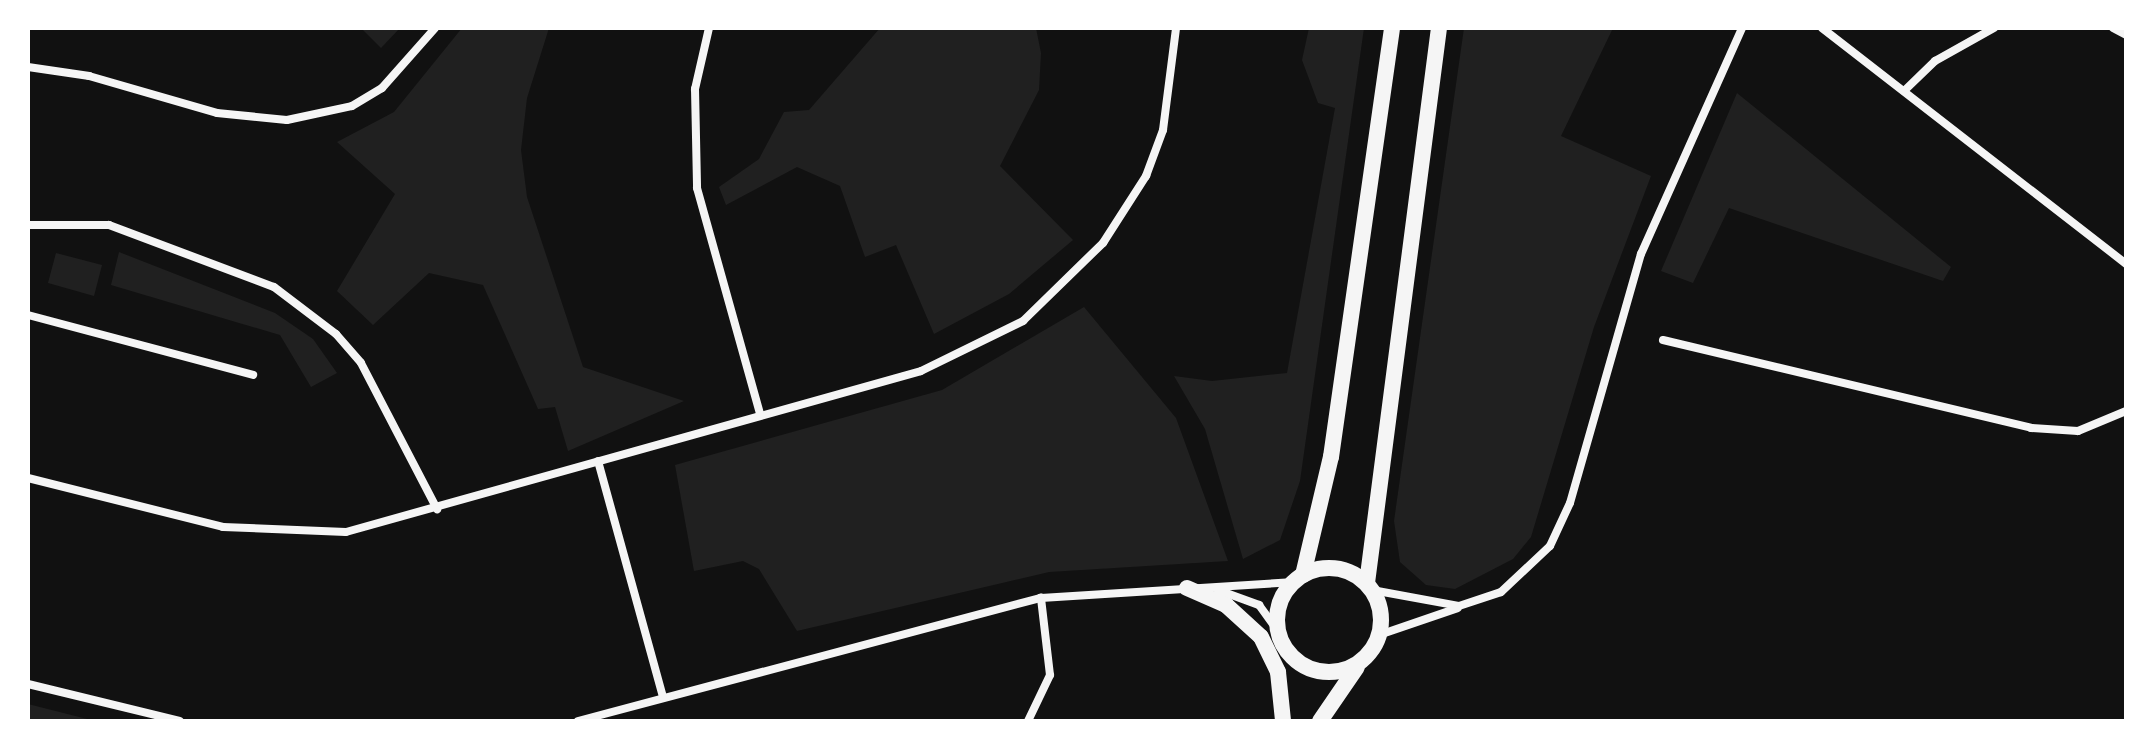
<!DOCTYPE html>
<html>
<head>
<meta charset="utf-8">
<style>
  body { margin:0 }
  #map { position:relative; width:2154px; height:749px; overflow:hidden; background:#111; font-family:"PT Sans Narrow",sans-serif }
  div>[style] { position:absolute }
  [style*='--x'] { left:calc(var(--x)*1px); top:calc(var(--y)*1px); width:calc(var(--w)*1px); rotate:calc(var(--a)*1deg) }
  .green>* { inset:0; background:#202020 }
  .minor>* { height:8px; margin:-4px; padding:0 4px; transform-origin:4px; border-radius:4px; background:#f5f5f5 }
  .secondary>* { height:16px; margin:-8px; padding:0 8px; transform-origin:8px; border-radius:8px; background:#f5f5f5 }
  .secondary>.ring { margin:-8px; padding:0; box-sizing:content-box; background:none; border:16px solid #f5f5f5; border-radius:50% }
  span { translate:-50% -50%; white-space:nowrap; text-align:center; line-height:1.15; -webkit-text-stroke:8px #fff; paint-order:stroke }
  .frame { position:absolute; inset:0; border:30px solid #fff; pointer-events:none }
</style>
</head>
<body>
<div id="map">
  <div class="green">
    <div style="clip-path:polygon(361px 28px,400px 28px,381px 48px)"></div>
    <div style="clip-path:polygon(462px 28px,549px 28px,527px 98px,521px 150px,527px 197px,583px 367px,684px 401px,568px 451px,555px 407px,538px 409px,483px 285px,429px 273px,373px 325px,337px 291px,395px 194px,337px 142px,394px 112px)"></div>
    <div style="clip-path:polygon(880px 28px,1036px 28px,1041px 53px,1039px 90px,1000px 166px,1073px 240px,1009px 294px,934px 334px,896px 245px,865px 257px,840px 186px,797px 167px,726px 205px,719px 187px,759px 159px,784px 112px,809px 110px)"></div>
    <div style="clip-path:polygon(1309px 28px,1364px 28px,1300px 481px,1280px 540px,1243px 559px,1205px 429px,1174px 376px,1212px 381px,1287px 373px,1335px 108px,1318px 103px,1302px 60px)"></div>
    <div style="clip-path:polygon(1464px 28px,1613px 28px,1561px 136px,1651px 176px,1594px 327px,1531px 537px,1513px 559px,1455px 589px,1426px 585px,1400px 562px,1394px 521px)"></div>
    <div style="clip-path:polygon(1737px 93px,1951px 267px,1943px 281px,1729px 208px,1693px 283px,1661px 271px)"></div>
    <div style="clip-path:polygon(119px 252px,275px 313px,313px 339px,337px 373px,311px 387px,280px 335px,111px 285px)"></div>
    <div style="clip-path:polygon(56px 253px,102px 265px,94px 296px,48px 283px)"></div>
    <div style="clip-path:polygon(1084px 307px,1176px 418px,1228px 561px,1049px 572px,797px 631px,759px 569px,743px 561px,694px 571px,675px 465px,942px 390px)"></div>
    <div style="clip-path:polygon(28px 704px,95px 721px,28px 721px)"></div>
  </div>
  <div class="minor">
    <div style="--x:709;--y:28;--w:63;--a:102.9"></div>
    <div style="--x:695;--y:89;--w:99;--a:88.8"></div>
    <div style="--x:697;--y:188;--w:234;--a:74.4"></div>
    <div style="--x:1822;--y:28;--w:385;--a:37.8"></div>
    <div style="--x:2113;--y:28;--w:15;--a:28"></div>
    <div style="--x:28;--y:67;--w:62;--a:8.4"></div>
    <div style="--x:89;--y:76;--w:133;--a:16.1"></div>
    <div style="--x:217;--y:113;--w:70;--a:5.7"></div>
    <div style="--x:287;--y:120;--w:66;--a:-12.2"></div>
    <div style="--x:352;--y:106;--w:35;--a:-31"></div>
    <div style="--x:382;--y:88;--w:80;--a:-48.5"></div>
    <div style="--x:1904;--y:91;--w:43;--a:-44.1"></div>
    <div style="--x:1935;--y:61;--w:68;--a:-29.2"></div>
    <div style="--x:28;--y:225;--w:81;--a:0"></div>
    <div style="--x:109;--y:225;--w:176;--a:20.6"></div>
    <div style="--x:274;--y:287;--w:78;--a:37.2"></div>
    <div style="--x:336;--y:334;--w:38;--a:49"></div>
    <div style="--x:361;--y:363;--w:165;--a:62.5"></div>
    <div style="--x:28;--y:315;--w:233;--a:14.9"></div>
    <div style="--x:1663;--y:340;--w:378;--a:13.4"></div>
    <div style="--x:2031;--y:428;--w:47;--a:3.7"></div>
    <div style="--x:2078;--y:431;--w:52;--a:-22.6"></div>
    <div style="--x:598;--y:461;--w:245;--a:74.6"></div>
    <div style="--x:28;--y:478;--w:201;--a:14.1"></div>
    <div style="--x:223;--y:527;--w:123;--a:2.3"></div>
    <div style="--x:346;--y:532;--w:597;--a:-15.64"></div>
    <div style="--x:921;--y:371;--w:114;--a:-26.1"></div>
    <div style="--x:1023;--y:321;--w:112;--a:-44.3"></div>
    <div style="--x:1103;--y:243;--w:80;--a:-57.3"></div>
    <div style="--x:1146;--y:176;--w:49;--a:-69.7"></div>
    <div style="--x:1163;--y:130;--w:103;--a:-82.7"></div>
    <div style="--x:1218;--y:590;--w:44;--a:20.1"></div>
    <div style="--x:1259;--y:605;--w:34;--a:54"></div>
    <div style="--x:1372;--y:590;--w:88;--a:10.4"></div>
    <div style="--x:1459;--y:606;--w:44;--a:-18.4"></div>
    <div style="--x:1501;--y:592;--w:67;--a:-43.2"></div>
    <div style="--x:1550;--y:546;--w:47;--a:-65.1"></div>
    <div style="--x:1570;--y:503;--w:259;--a:-74.1"></div>
    <div style="--x:1641;--y:254;--w:248;--a:-65.9"></div>
    <div style="--x:1379;--y:635;--w:83;--a:-18.9"></div>
    <div style="--x:28;--y:684;--w:156;--a:13.7"></div>
    <div style="--x:578;--y:721;--w:479;--a:-14.9"></div>
    <div style="--x:1041;--y:598;--w:254;--a:-3.6"></div>
    <div style="--x:1028;--y:721;--w:51;--a:-64.4"></div>
    <div style="--x:1050;--y:675;--w:78;--a:-96.7"></div>
  </div>
  <div class="secondary">
    <div class="ring" style="left:1277px;top:568px;width:88px;height:88px"></div>
    <div style="--x:1303;--y:575;--w:121;--a:-76.7"></div>
    <div style="--x:1331;--y:457;--w:433;--a:-81.9"></div>
    <div style="--x:1367;--y:583;--w:560;--a:-82.61"></div>
    <div style="--x:1187;--y:588;--w:43;--a:23.6"></div>
    <div style="--x:1226;--y:605;--w:47;--a:42.4"></div>
    <div style="--x:1261;--y:637;--w:39;--a:64"></div>
    <div style="--x:1278;--y:672;--w:48;--a:84.1"></div>
    <div style="--x:1320;--y:721;--w:65;--a:-55.6"></div>
  </div>
  <div class="frame"></div>
</div>
</body>
</html>
